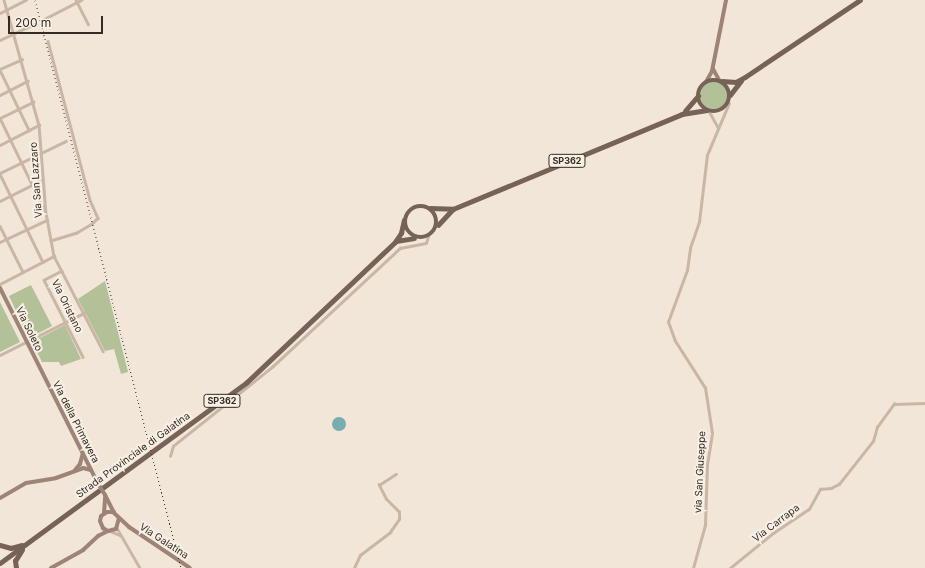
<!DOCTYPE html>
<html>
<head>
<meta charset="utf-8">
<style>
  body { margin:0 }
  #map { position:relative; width:925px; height:568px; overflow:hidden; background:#f2e6d9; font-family:Inter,sans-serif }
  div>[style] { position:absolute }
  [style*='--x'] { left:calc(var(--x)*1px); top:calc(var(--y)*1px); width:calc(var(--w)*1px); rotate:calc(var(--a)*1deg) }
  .green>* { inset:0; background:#b3c199 }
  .round { border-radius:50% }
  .water>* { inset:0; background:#77adaf }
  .street>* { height:2.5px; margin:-1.25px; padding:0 1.25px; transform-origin:1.25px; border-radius:1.25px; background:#cab6a4 }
  .secondary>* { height:4px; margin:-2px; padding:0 2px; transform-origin:2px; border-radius:2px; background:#9d8476 }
  .primary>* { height:4.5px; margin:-2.25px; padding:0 2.25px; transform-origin:2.25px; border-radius:2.25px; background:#776257 }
  .primary>.ring { margin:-2.25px; padding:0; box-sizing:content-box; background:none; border:4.5px solid #776257; border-radius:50% }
  .rail>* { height:1px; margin-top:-0.5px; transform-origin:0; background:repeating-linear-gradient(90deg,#352b26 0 1px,transparent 0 4px) }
  .secondary-bridge>* { height:4px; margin:-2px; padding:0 2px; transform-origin:2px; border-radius:2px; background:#9d8476 }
  span { translate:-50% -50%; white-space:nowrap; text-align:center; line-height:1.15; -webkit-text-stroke:4px #f9f0e5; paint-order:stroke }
  .shield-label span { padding:1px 3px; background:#f9f0e5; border:1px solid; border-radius:3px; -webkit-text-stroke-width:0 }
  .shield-label { font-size:9px; color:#352b26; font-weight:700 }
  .street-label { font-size:10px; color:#352b26 }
  .scale { position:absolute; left:8px; top:16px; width:95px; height:18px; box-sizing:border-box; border:2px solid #352b26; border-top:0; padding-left:5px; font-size:12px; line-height:14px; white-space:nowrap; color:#352b26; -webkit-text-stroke:3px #f9f0e5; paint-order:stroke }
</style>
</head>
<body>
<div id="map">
  <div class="green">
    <div class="round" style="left:700px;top:81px;width:28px;height:28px"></div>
    <div style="clip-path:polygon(105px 281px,128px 372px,121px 374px,114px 349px,105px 351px,78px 299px)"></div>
    <div style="clip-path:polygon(31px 285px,52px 326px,29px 338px,9px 296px)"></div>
    <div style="clip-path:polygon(0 302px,20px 342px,0 352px)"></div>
    <div style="clip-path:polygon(65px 325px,81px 359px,61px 366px,59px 362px,42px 362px,32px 342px)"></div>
  </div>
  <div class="water">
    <div class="round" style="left:332px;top:417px;width:14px;height:14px"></div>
  </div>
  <div class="street">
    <div style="--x:4;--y:0;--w:130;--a:74.4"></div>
    <div style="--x:39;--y:125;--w:88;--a:85.5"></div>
    <div style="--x:46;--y:213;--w:44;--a:79.5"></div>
    <div style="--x:54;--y:256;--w:107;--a:62.7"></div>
    <div style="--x:76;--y:0;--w:27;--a:63"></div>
    <div style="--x:0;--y:13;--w:29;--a:-27"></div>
    <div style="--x:44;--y:19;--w:42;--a:-27.2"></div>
    <div style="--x:0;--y:40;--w:38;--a:-25"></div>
    <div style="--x:48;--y:41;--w:164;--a:75.2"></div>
    <div style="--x:90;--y:200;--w:20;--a:66"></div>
    <div style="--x:98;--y:218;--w:8;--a:135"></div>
    <div style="--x:92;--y:224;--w:17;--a:149"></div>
    <div style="--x:77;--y:233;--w:27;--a:163"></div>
    <div style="--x:0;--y:69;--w:24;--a:-24"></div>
    <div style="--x:0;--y:70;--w:67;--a:64.2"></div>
    <div style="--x:0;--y:95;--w:31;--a:-27"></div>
    <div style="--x:709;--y:111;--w:18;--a:61"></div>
    <div style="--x:0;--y:118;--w:103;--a:64.2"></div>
    <div style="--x:0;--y:118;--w:37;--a:-26"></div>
    <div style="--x:0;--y:145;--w:44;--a:-27.1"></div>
    <div style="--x:0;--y:173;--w:73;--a:-25.9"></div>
    <div style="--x:0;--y:174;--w:98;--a:64"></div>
    <div style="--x:0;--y:201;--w:47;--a:-26.6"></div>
    <div style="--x:0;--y:226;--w:51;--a:63.4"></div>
    <div style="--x:0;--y:242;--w:52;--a:-25.1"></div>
    <div style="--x:62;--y:271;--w:20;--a:153"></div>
    <div style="--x:44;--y:280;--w:86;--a:63.1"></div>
    <div style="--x:0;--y:284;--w:61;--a:-27.4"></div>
    <div style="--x:0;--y:355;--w:94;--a:-26.6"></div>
    <div style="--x:170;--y:456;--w:10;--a:-73"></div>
    <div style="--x:173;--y:446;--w:127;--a:-38.6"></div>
    <div style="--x:272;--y:367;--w:175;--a:-42.9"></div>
    <div style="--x:400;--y:248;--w:26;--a:-11"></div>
    <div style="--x:426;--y:243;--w:6;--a:-72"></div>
    <div style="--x:117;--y:528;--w:46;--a:60.1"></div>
    <div style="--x:110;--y:531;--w:11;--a:22"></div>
    <div style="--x:354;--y:568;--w:14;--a:-65"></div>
    <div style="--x:360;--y:555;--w:38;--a:-37"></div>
    <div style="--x:390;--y:532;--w:16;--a:-55"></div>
    <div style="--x:399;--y:519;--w:7;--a:-90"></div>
    <div style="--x:399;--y:512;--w:18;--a:-135"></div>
    <div style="--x:386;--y:499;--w:16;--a:-117"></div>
    <div style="--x:379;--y:485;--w:20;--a:-33"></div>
    <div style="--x:693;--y:568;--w:45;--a:-74.4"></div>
    <div style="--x:705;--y:525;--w:60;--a:-88.1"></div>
    <div style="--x:707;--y:465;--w:32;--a:-81"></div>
    <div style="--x:712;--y:433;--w:46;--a:-98.8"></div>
    <div style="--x:705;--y:388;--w:56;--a:-122.6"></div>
    <div style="--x:675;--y:341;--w:20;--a:-110"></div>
    <div style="--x:668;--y:322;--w:55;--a:-69.9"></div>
    <div style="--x:687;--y:270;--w:22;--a:-82"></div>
    <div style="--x:690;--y:248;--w:28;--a:-71"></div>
    <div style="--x:699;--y:222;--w:67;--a:-83.2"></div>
    <div style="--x:707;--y:155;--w:56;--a:-67.1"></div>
    <div style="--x:730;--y:568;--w:55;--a:-39.1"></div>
    <div style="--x:773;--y:533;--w:43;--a:-33.7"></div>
    <div style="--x:809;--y:509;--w:23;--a:-61"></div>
    <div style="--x:820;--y:489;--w:11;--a:-5"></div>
    <div style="--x:831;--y:488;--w:9;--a:-27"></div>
    <div style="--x:839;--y:484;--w:55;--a:-51.7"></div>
    <div style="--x:873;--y:441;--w:15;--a:-74"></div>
    <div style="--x:877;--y:427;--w:29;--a:-54"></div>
    <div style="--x:894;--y:404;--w:31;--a:-2"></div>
  </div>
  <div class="secondary">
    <div style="--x:713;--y:69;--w:13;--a:61"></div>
    <div style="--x:706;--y:82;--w:13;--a:-61"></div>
    <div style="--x:712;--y:71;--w:72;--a:-78.8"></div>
    <div style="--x:0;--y:288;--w:217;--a:63.4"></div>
    <div style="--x:75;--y:470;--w:8;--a:-50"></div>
    <div style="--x:80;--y:464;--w:11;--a:-75"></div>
    <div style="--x:105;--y:495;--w:20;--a:63"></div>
    <div style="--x:114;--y:513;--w:21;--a:43"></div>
    <div style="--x:129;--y:527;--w:73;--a:33.9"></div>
    <div style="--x:0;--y:498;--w:30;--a:-30"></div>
    <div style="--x:26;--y:483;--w:30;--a:-9"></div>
    <div style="--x:56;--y:478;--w:29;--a:-20"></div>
    <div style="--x:83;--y:468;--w:8;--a:14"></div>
    <div style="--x:114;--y:512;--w:7;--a:180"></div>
    <div style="--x:107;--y:512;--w:7;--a:146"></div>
    <div style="--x:101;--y:516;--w:5;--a:101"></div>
    <div style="--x:100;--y:521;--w:8;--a:67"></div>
    <div style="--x:103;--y:528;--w:6;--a:31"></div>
    <div style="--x:108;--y:531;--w:8;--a:-14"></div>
    <div style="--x:116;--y:529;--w:11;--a:-75"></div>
    <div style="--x:104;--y:513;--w:16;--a:-86"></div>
    <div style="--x:51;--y:568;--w:37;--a:-29"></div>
    <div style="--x:83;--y:550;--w:21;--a:-43"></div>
    <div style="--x:98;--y:536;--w:11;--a:-27"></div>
  </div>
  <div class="primary">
    <div class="ring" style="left:698px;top:80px;width:27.5px;height:27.5px"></div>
    <div style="--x:722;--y:81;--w:14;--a:4"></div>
    <div style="--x:736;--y:82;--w:10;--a:-29"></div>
    <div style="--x:745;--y:77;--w:138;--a:-33.8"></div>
    <div style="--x:730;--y:95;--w:18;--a:-52"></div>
    <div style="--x:685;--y:111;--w:20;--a:-49"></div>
    <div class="ring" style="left:405px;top:206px;width:27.5px;height:27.5px"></div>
    <div style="--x:430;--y:208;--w:23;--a:2"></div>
    <div style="--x:453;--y:209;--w:248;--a:-22.5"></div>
    <div style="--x:682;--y:114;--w:25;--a:-9"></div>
    <div style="--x:438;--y:225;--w:21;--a:-47"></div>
    <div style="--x:396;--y:241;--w:18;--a:-9"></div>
    <div style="--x:0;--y:545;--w:11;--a:15"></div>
    <div style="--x:11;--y:548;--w:11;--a:-15"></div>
    <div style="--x:0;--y:563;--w:305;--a:-36.2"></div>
    <div style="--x:246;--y:383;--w:205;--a:-43.4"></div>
    <div style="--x:395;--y:242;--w:11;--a:-56"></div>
    <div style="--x:401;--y:233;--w:13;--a:-77"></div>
    <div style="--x:16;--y:568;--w:7;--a:-98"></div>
    <div style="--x:15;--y:561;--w:13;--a:-58"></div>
  </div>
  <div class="rail">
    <div style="--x:35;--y:0;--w:586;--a:75.58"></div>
  </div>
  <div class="secondary-bridge">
    <div style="--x:97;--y:482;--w:15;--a:58"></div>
  </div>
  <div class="shield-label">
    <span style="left:567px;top:161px">SP362</span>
    <span style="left:222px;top:401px">SP362</span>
  </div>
  <div class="street-label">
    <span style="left:36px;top:180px;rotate:-94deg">Via San Lazzaro</span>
    <span style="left:67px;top:306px;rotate:64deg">Via Oristano</span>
    <span style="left:29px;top:329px;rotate:64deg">Via Soleto</span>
    <span style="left:76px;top:422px;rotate:63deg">Via della Primavera</span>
    <span style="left:133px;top:455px;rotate:-36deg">Strada Provinciale di Galatina</span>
    <span style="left:700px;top:472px;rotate:-87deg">via San Giuseppe</span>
    <span style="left:776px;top:523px;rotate:-37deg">Via Carrapa</span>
    <span style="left:164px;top:541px;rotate:33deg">Via Galatina</span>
  </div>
  <div class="scale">200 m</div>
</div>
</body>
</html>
